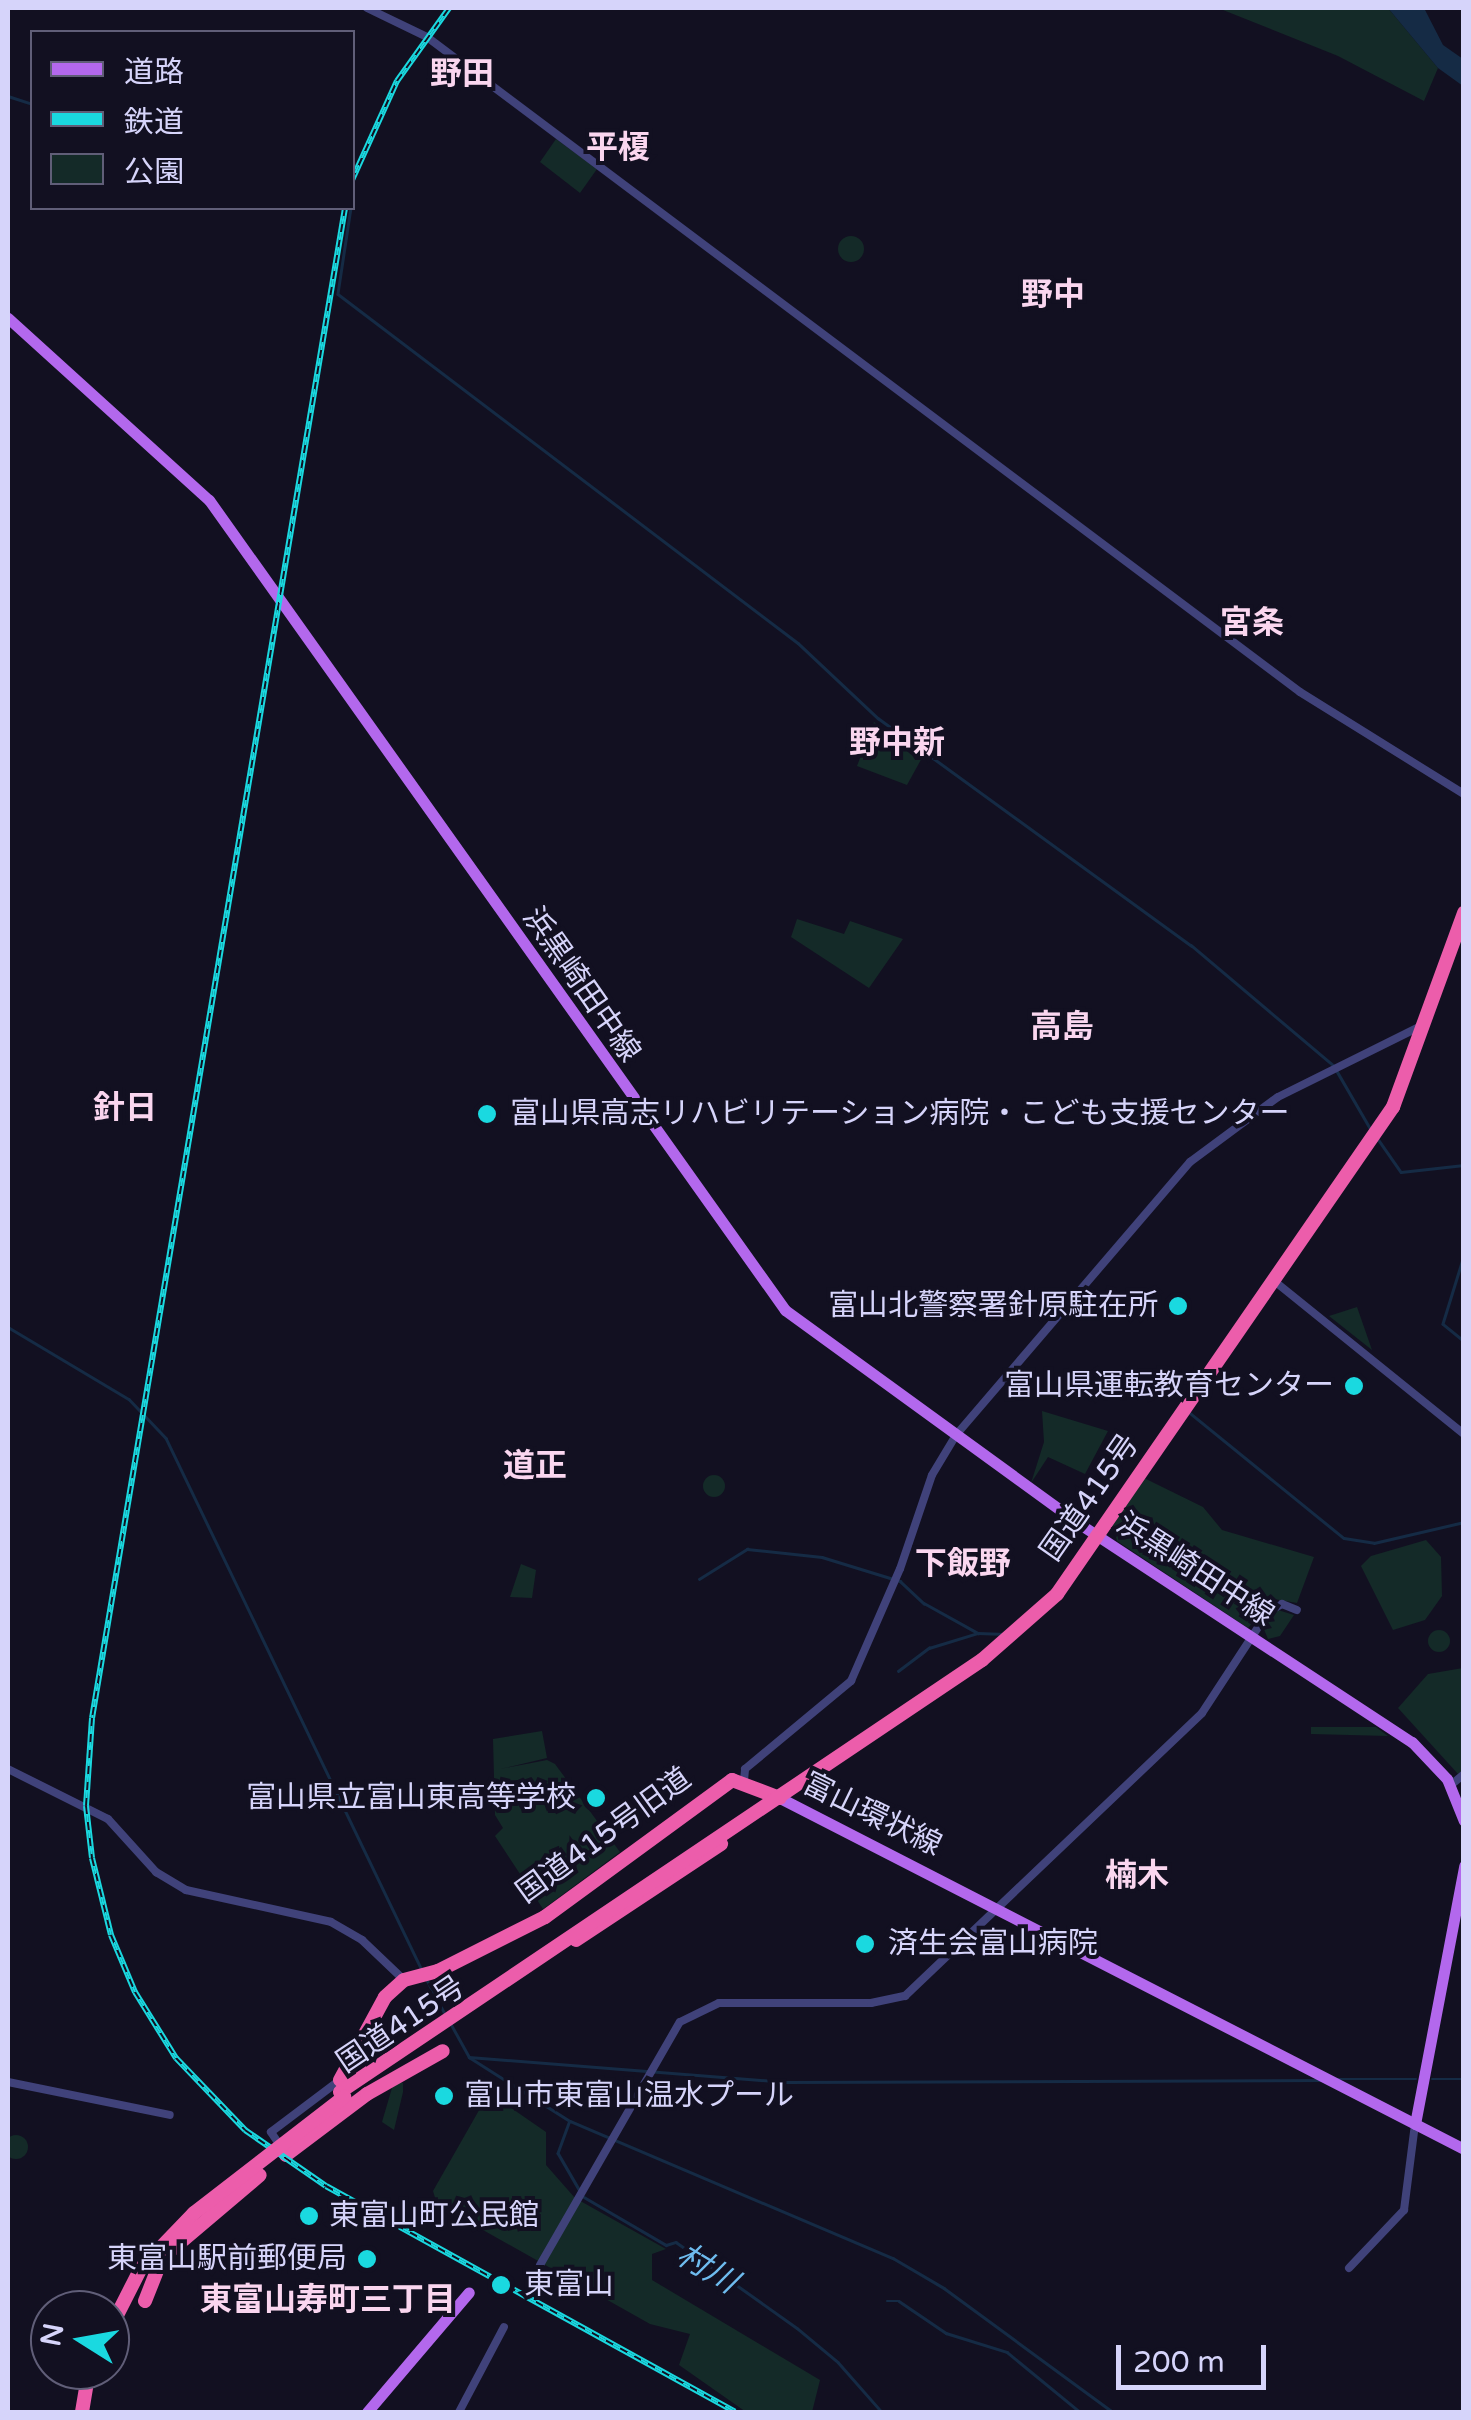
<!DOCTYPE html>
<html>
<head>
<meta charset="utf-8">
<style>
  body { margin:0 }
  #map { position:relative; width:1471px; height:2420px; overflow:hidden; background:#121021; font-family:"Varela Round","Noto Sans JP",sans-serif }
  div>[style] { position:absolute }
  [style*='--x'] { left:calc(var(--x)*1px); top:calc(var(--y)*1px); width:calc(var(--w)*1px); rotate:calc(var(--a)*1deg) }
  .green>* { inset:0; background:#142a28 }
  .round { border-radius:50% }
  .water>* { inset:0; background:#152b45 }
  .stream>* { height:2.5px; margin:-1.25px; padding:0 1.25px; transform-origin:1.25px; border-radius:1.25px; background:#152b45 }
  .minor>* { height:8px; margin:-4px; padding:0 4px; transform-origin:4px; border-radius:4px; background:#40427a }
  .major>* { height:11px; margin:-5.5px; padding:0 5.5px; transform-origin:5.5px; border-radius:5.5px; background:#b368ed }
  .highway>* { height:14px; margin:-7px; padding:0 7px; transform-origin:7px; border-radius:7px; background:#ec5dab }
  .rail>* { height:6px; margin-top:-3px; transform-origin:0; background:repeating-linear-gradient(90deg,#121021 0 8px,#1ad9e0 0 16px); box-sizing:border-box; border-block:2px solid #1ad9e0 }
  .highway-bridge>* { height:14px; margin:-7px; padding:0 7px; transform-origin:7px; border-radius:7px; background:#ec5dab }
  .dots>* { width:28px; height:28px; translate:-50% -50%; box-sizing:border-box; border:5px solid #121021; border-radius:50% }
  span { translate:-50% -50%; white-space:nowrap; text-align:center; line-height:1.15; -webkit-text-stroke:8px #121021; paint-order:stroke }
  .street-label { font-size:30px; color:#d6d4fa }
  .poi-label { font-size:30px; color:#d6d4fa }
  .left { translate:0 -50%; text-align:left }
  .right { translate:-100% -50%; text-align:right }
  .neighbourhood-label { font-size:32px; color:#fad6ef; font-weight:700 }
  .water-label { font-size:32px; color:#6ebbee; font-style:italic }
  .frame { position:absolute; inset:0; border:10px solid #d6d4fa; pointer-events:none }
  .legend { position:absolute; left:30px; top:30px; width:325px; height:180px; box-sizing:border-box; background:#121021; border:2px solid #605e78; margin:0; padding:12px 18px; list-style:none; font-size:30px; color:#d6d4fa }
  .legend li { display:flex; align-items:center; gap:20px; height:50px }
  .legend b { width:50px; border:2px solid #605e78 }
  .north { position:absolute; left:30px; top:2290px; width:100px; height:100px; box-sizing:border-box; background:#121021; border:2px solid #605e78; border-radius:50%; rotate:281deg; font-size:28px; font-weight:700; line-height:40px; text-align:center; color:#d6d4fa }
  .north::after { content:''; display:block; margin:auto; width:35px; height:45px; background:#1ad9e0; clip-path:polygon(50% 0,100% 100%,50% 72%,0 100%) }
  .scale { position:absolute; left:1116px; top:2345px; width:150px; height:45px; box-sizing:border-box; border:5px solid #d6d4fa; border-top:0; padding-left:12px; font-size:30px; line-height:35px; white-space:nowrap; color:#d6d4fa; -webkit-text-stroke:8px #121021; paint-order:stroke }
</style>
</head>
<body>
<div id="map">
  <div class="green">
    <div style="clip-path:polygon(1218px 8px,1388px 8px,1438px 68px,1424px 101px,1338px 56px)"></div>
    <div style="clip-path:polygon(556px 139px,597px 169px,580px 193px,540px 162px)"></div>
    <div class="round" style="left:838px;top:236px;width:26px;height:26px"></div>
    <div style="clip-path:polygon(874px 722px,923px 756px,907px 785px,857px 766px)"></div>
    <div style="clip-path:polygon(797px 919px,844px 934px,850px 921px,903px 939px,869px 988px,791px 937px)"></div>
    <div style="clip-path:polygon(1357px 1307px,1372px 1350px,1329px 1316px)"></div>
    <div style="clip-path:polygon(1042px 1411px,1108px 1431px,1085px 1474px,1048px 1457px,1031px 1483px,1044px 1442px)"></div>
    <div class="round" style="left:703px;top:1475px;width:22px;height:22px"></div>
    <div style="clip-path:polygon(1144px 1478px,1203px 1507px,1222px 1530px,1314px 1557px,1297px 1603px,1274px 1599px,1248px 1628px,1117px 1541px,1113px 1525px)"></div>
    <div style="clip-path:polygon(1426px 1540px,1441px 1557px,1442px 1596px,1425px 1620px,1393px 1630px,1361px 1566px,1371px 1556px)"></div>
    <div style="clip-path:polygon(521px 1564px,536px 1570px,532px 1598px,510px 1597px)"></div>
    <div style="clip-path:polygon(1278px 1610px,1294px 1615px,1280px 1636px,1268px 1639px,1263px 1627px)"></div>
    <div class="round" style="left:1428px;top:1630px;width:22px;height:22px"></div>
    <div style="clip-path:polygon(1463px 1668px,1463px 1770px,1458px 1774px,1398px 1708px,1428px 1674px)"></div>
    <div style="clip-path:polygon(1311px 1727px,1376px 1727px,1388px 1736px,1311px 1734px)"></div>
    <div style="clip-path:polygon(542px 1731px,547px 1758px,500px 1769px,547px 1760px,555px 1764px,620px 1852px,543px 1909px,495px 1836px,503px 1828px,495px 1815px,493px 1739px)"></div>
    <div style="clip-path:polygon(394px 2081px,403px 2083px,403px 2092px,394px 2130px,382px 2122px)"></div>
    <div style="clip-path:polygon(494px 2096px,546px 2132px,546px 2165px,575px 2198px,666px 2249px,652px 2254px,652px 2280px,820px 2380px,812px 2412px,746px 2412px,679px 2365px,690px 2334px,650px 2324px,437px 2204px,433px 2191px,486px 2098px)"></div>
    <div class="round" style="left:4px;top:2135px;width:24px;height:24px"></div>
  </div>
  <div class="water">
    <div style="clip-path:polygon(1388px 8px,1424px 8px,1443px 45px,1463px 59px,1463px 86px,1438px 68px)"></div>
  </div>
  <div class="stream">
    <div style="--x:8;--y:96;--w:25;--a:18"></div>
    <div style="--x:352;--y:201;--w:94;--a:98.6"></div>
    <div style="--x:338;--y:294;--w:577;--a:37.19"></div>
    <div style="--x:798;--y:643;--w:110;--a:43.2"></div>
    <div style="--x:878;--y:718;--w:387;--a:36"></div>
    <div style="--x:1191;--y:945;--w:187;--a:40.2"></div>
    <div style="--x:1334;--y:1066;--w:72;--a:59.9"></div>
    <div style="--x:1378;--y:1139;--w:40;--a:55.1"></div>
    <div style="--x:1401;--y:1172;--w:63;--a:-6.3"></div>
    <div style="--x:1464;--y:1256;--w:71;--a:107.2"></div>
    <div style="--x:1443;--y:1324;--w:27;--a:39"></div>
    <div style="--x:8;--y:1327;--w:141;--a:30.8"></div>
    <div style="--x:129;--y:1399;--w:54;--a:46.5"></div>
    <div style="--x:166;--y:1438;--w:588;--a:64.31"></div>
    <div style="--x:1190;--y:1413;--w:198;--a:39.1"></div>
    <div style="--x:1344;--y:1538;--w:30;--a:9"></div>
    <div style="--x:1374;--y:1543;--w:92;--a:-13.1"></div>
    <div style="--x:699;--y:1579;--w:57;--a:-32"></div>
    <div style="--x:747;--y:1549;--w:75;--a:6.1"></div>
    <div style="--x:822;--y:1557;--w:82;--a:17.1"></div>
    <div style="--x:900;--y:1581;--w:33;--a:43"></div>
    <div style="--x:924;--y:1603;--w:62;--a:29.1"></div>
    <div style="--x:898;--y:1671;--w:39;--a:-37"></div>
    <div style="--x:929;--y:1648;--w:51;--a:-17"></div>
    <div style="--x:978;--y:1633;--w:27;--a:2"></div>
    <div style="--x:427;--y:1980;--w:36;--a:62"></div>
    <div style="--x:451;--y:2024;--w:38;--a:61"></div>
    <div style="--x:469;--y:2057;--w:120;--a:32.4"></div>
    <div style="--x:570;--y:2121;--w:351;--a:23"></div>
    <div style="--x:893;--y:2258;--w:59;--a:30.5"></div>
    <div style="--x:944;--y:2288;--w:210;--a:36.3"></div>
    <div style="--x:469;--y:2057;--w:318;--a:4.5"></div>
    <div style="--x:786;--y:2082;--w:534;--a:-0.21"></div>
    <div style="--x:1338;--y:2079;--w:78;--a:0"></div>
    <div style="--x:1432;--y:2079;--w:32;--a:0"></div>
    <div style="--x:569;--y:2123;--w:32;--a:110"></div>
    <div style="--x:558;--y:2153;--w:44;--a:59.9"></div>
    <div style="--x:584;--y:2197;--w:95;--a:30.3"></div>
    <div style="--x:666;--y:2245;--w:10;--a:-17"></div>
    <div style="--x:676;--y:2242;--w:148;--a:35.4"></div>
    <div style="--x:797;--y:2328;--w:53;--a:39.7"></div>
    <div style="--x:838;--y:2362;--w:67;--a:48.7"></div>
    <div style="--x:887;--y:2301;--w:12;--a:0"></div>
    <div style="--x:899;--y:2301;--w:57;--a:34.2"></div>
    <div style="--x:946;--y:2333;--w:64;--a:17.3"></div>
    <div style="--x:1007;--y:2352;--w:94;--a:39.4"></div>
  </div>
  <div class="minor">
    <div style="--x:367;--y:8;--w:67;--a:25.8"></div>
    <div style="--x:427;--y:37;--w:1091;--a:36.88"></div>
    <div style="--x:1300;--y:692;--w:193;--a:31.9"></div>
    <div style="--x:1273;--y:1280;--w:245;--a:38.9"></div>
    <div style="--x:8;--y:1769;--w:112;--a:26.6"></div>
    <div style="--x:108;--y:1819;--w:72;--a:47.8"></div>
    <div style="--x:156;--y:1872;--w:35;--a:31"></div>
    <div style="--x:186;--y:1890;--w:148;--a:12.4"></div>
    <div style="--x:331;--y:1922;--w:36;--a:30"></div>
    <div style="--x:362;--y:1940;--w:58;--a:43.6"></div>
    <div style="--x:744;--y:1781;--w:12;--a:-85"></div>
    <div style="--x:745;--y:1769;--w:138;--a:-39.7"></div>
    <div style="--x:851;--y:1681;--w:122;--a:-66.4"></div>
    <div style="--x:900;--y:1569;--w:99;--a:-71.2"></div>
    <div style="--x:932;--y:1475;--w:47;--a:-59"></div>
    <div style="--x:956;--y:1435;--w:360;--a:-49.4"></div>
    <div style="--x:1190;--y:1162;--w:109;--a:-36.5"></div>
    <div style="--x:1278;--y:1097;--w:160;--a:-26.4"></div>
    <div style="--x:1451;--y:1785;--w:17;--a:-40"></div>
    <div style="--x:8;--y:2082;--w:165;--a:11.5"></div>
    <div style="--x:281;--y:2147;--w:18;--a:-124"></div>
    <div style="--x:271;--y:2132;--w:86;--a:-37"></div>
    <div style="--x:540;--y:2265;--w:280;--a:-60.1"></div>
    <div style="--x:680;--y:2022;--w:43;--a:-26"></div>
    <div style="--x:719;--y:2003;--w:152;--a:0"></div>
    <div style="--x:871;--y:2003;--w:35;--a:-12"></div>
    <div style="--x:905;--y:1996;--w:410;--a:-43.6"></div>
    <div style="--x:1202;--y:1713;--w:121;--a:-56.8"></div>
    <div style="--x:1268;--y:1612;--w:16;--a:-30"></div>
    <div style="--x:1282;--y:1604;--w:16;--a:22"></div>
    <div style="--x:1349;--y:2268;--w:80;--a:-46.5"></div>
    <div style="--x:1404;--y:2210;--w:87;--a:-82.7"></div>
    <div style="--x:459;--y:2412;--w:96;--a:-62.1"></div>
  </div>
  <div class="major">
    <div style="--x:8;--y:318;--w:271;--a:42.2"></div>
    <div style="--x:209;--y:500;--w:994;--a:54.58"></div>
    <div style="--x:785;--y:1310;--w:359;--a:36"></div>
    <div style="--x:1075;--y:1521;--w:403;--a:33.3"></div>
    <div style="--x:1412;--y:1742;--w:51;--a:46.6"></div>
    <div style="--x:1447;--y:1779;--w:45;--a:68"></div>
    <div style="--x:780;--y:1798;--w:769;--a:27.16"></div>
    <div style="--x:1415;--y:2124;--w:263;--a:-79.2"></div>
    <div style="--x:367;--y:2412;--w:157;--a:-49.6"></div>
  </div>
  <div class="highway">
    <div style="--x:576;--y:1940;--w:174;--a:-33.5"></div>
    <div style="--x:340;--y:2080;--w:94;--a:-61.5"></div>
    <div style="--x:385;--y:1997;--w:25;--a:-42"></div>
    <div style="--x:404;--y:1980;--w:35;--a:-15"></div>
    <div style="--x:438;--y:1971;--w:120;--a:-26.8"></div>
    <div style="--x:545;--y:1917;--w:232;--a:-36.2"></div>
    <div style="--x:732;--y:1780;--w:51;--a:20.6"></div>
    <div style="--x:340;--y:2092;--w:774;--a:-33.94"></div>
    <div style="--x:982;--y:1660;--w:100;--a:-41.3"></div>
    <div style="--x:1057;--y:1594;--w:592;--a:-55.4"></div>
    <div style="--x:1393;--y:1107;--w:207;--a:-69.9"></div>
    <div style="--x:286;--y:2155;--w:101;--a:-37"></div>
    <div style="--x:367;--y:2094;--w:87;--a:-29.5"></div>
    <div style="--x:145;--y:2301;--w:46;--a:-68.4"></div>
    <div style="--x:162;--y:2258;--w:128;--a:-40.3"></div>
    <div style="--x:110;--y:2329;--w:68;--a:-63.1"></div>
    <div style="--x:141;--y:2268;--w:76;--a:-46.1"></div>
    <div style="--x:82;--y:2412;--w:43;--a:-80.5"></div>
  </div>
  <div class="rail">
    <div style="--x:352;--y:180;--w:109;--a:-65.6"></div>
    <div style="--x:397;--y:81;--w:90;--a:-54.5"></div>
    <div style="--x:345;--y:208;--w:1531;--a:99.51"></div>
    <div style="--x:92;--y:1718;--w:88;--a:93.9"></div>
    <div style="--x:86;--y:1806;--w:52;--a:83.4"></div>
    <div style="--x:92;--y:1858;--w:79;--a:76.1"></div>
    <div style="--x:111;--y:1935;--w:62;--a:67.2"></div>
    <div style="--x:135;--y:1992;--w:78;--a:58.2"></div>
    <div style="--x:176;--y:2058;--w:100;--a:46.2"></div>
    <div style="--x:245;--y:2130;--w:98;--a:34.7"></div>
    <div style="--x:326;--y:2186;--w:467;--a:28.9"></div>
  </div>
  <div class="highway-bridge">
    <div style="--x:194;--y:2213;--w:190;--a:-37.7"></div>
  </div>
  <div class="dots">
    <div style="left:487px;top:1114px;background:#1ad9e0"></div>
    <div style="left:1178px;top:1306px;background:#1ad9e0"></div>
    <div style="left:1354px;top:1386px;background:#1ad9e0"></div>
    <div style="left:596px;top:1798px;background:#1ad9e0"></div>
    <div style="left:865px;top:1944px;background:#1ad9e0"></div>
    <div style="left:444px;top:2096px;background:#1ad9e0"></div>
    <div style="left:309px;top:2216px;background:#1ad9e0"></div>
    <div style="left:367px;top:2259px;background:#1ad9e0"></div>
    <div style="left:501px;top:2285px;background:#1ad9e0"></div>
  </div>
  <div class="street-label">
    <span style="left:581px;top:985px;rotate:55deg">浜黒崎田中線</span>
    <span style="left:1090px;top:1498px;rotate:-55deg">国道415号</span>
    <span style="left:1195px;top:1570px;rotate:33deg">浜黒崎田中線</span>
    <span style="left:872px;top:1815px;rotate:26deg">富山環状線</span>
    <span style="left:604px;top:1836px;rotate:-36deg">国道415号旧道</span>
    <span style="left:401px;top:2025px;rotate:-34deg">国道415号</span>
  </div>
  <div class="poi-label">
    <span class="left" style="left:510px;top:1114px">富山県高志リハビリテーション病院・こども支援センター</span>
    <span class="right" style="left:1158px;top:1306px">富山北警察署針原駐在所</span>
    <span class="right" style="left:1334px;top:1386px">富山県運転教育センター</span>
    <span class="right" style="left:576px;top:1798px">富山県立富山東高等学校</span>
    <span class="left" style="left:888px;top:1944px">済生会富山病院</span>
    <span class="left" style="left:464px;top:2096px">富山市東富山温水プール</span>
    <span class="left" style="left:329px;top:2216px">東富山町公民館</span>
    <span class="right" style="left:347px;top:2259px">東富山駅前郵便局</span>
    <span class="left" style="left:524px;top:2285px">東富山</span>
  </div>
  <div class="neighbourhood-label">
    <span style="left:462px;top:74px">野田</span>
    <span style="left:618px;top:148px">平榎</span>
    <span style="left:1053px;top:295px">野中</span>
    <span style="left:1252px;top:623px">宮条</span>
    <span style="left:897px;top:743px">野中新</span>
    <span style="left:1062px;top:1027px">高島</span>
    <span style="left:125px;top:1108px">針日</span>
    <span style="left:535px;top:1466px">道正</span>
    <span style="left:963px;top:1564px">下飯野</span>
    <span style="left:1137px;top:1876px">楠木</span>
    <span style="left:328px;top:2300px">東富山寿町三丁目</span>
  </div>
  <div class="water-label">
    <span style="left:707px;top:2269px;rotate:31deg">村川</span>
  </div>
  <div class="frame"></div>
  <ul class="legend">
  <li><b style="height:12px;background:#b368ed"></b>道路</li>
  <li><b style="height:12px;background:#1ad9e0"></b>鉄道</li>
  <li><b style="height:28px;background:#142a28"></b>公園</li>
  </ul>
  <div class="north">N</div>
  <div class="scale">200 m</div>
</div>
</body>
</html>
